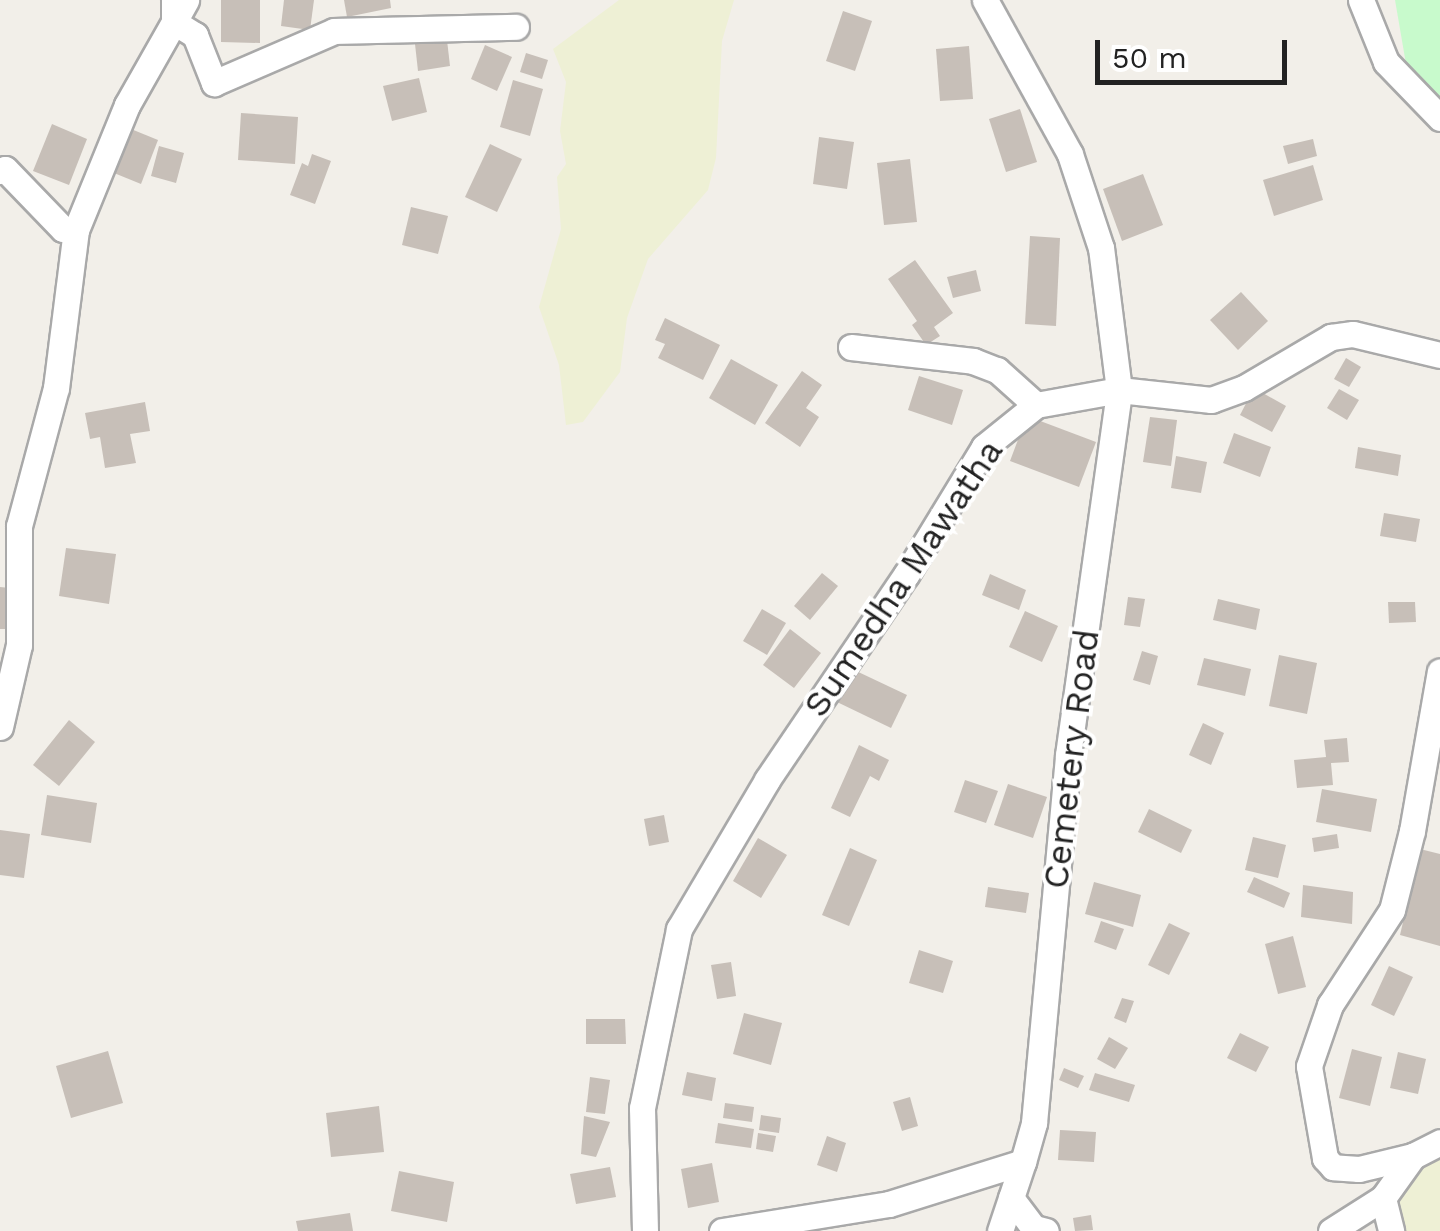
<!DOCTYPE html>
<html>
<head>
<meta charset="utf-8">
<style>
  body { margin:0 }
  #map { position:relative; width:1440px; height:1231px; overflow:hidden; background:#f2efe9; font-family:"Work Sans",sans-serif }
  div>[style] { position:absolute }
  [style*='--x'] { left:calc(var(--x)*1px); top:calc(var(--y)*1px); width:calc(var(--w)*1px); rotate:calc(var(--a)*1deg) }
  .farmland>* { inset:0; background:#eef0d5 }
  .park>* { inset:0; background:#c8facc }
  .building>* { inset:0; background:#c7bfb8 }
  .roads { filter:drop-shadow(2px 0 #a9a9a9) drop-shadow(-2px 0 #a9a9a9) drop-shadow(0 2px #a9a9a9) drop-shadow(0 -2px #a9a9a9) }
  .minor>* { height:25px; margin:-12.5px; padding:0 12.5px; transform-origin:12.5px; border-radius:12.5px; background:#fff }
  span { translate:-50% -50%; white-space:nowrap; text-align:center; line-height:1.15; -webkit-text-stroke:8px #fff; paint-order:stroke }
  .street-label { font-size:35px; color:#222 }
  .scale { position:absolute; left:1095px; top:40px; width:192px; height:45px; box-sizing:border-box; border:5px solid #222; border-top:0; padding-left:12px; font-size:30px; line-height:35px; white-space:nowrap; color:#222; -webkit-text-stroke:8px #fff; paint-order:stroke }
</style>
</head>
<body>
<div id="map">
  <div class="farmland">
    <div style="clip-path:polygon(619px 0,734px 0,722px 41px,716px 158px,708px 190px,648px 259px,627px 318px,620px 372px,583px 422px,566px 425px,559px 365px,539px 307px,561px 229px,557px 177px,566px 164px,560px 131px,566px 82px,553px 49px)"></div>
    <div style="clip-path:polygon(1440px 1151px,1440px 1231px,1404px 1231px,1396px 1196px,1425px 1159px)"></div>
  </div>
  <div class="park">
    <div style="clip-path:polygon(1395px 0,1440px 0,1440px 103px,1406px 64px)"></div>
  </div>
  <div class="building">
    <div style="clip-path:polygon(221px 0,260px 0,260px 43px,221px 42px)"></div>
    <div style="clip-path:polygon(284px 0,314px 0,310px 30px,281px 26px)"></div>
    <div style="clip-path:polygon(344px 0,390px 0,391px 8px,347px 17px)"></div>
    <div style="clip-path:polygon(843px 11px,872px 21px,855px 71px,826px 61px)"></div>
    <div style="clip-path:polygon(447px 40px,450px 66px,418px 71px,415px 44px)"></div>
    <div style="clip-path:polygon(485px 45px,512px 57px,497px 91px,471px 79px)"></div>
    <div style="clip-path:polygon(969px 46px,973px 99px,940px 101px,936px 49px)"></div>
    <div style="clip-path:polygon(526px 53px,548px 60px,542px 79px,520px 72px)"></div>
    <div style="clip-path:polygon(419px 78px,427px 112px,392px 121px,383px 86px)"></div>
    <div style="clip-path:polygon(513px 80px,543px 89px,530px 136px,500px 127px)"></div>
    <div style="clip-path:polygon(1020px 109px,1037px 162px,1006px 172px,989px 119px)"></div>
    <div style="clip-path:polygon(241px 113px,298px 117px,295px 164px,238px 160px)"></div>
    <div style="clip-path:polygon(52px 124px,87px 139px,69px 185px,33px 171px)"></div>
    <div style="clip-path:polygon(131px 129px,158px 140px,141px 184px,114px 173px)"></div>
    <div style="clip-path:polygon(819px 137px,854px 142px,847px 189px,813px 184px)"></div>
    <div style="clip-path:polygon(1313px 139px,1317px 156px,1288px 164px,1283px 146px)"></div>
    <div style="clip-path:polygon(490px 144px,522px 159px,497px 212px,465px 197px)"></div>
    <div style="clip-path:polygon(159px 146px,184px 153px,176px 183px,151px 176px)"></div>
    <div style="clip-path:polygon(312px 154px,331px 161px,315px 204px,290px 195px,302px 163px,308px 166px)"></div>
    <div style="clip-path:polygon(910px 159px,917px 222px,884px 225px,877px 163px)"></div>
    <div style="clip-path:polygon(1313px 165px,1323px 200px,1274px 216px,1263px 180px)"></div>
    <div style="clip-path:polygon(1143px 174px,1163px 225px,1122px 241px,1103px 189px)"></div>
    <div style="clip-path:polygon(411px 207px,448px 216px,438px 254px,402px 245px)"></div>
    <div style="clip-path:polygon(1030px 236px,1060px 238px,1056px 326px,1025px 324px)"></div>
    <div style="clip-path:polygon(915px 260px,953px 313px,934px 327px,940px 336px,926px 345px,912px 325px,917px 321px,888px 279px)"></div>
    <div style="clip-path:polygon(976px 270px,981px 291px,953px 298px,947px 277px)"></div>
    <div style="clip-path:polygon(1241px 292px,1268px 321px,1238px 350px,1210px 320px)"></div>
    <div style="clip-path:polygon(665px 318px,720px 345px,703px 380px,658px 358px,665px 344px,655px 340px)"></div>
    <div style="clip-path:polygon(1346px 358px,1361px 367px,1349px 387px,1334px 379px)"></div>
    <div style="clip-path:polygon(731px 359px,778px 385px,755px 425px,709px 398px)"></div>
    <div style="clip-path:polygon(802px 371px,822px 385px,806px 408px,819px 417px,800px 447px,765px 423px)"></div>
    <div style="clip-path:polygon(919px 376px,963px 390px,952px 425px,908px 410px)"></div>
    <div style="clip-path:polygon(1254px 388px,1286px 406px,1272px 432px,1240px 415px)"></div>
    <div style="clip-path:polygon(1339px 389px,1359px 400px,1347px 420px,1327px 408px)"></div>
    <div style="clip-path:polygon(145px 402px,150px 431px,130px 434px,136px 463px,105px 468px,100px 437px,90px 439px,85px 413px)"></div>
    <div style="clip-path:polygon(1027px 416px,1096px 442px,1079px 487px,1010px 461px)"></div>
    <div style="clip-path:polygon(1150px 417px,1177px 420px,1171px 466px,1143px 462px)"></div>
    <div style="clip-path:polygon(1234px 433px,1271px 447px,1260px 477px,1223px 463px)"></div>
    <div style="clip-path:polygon(1358px 447px,1401px 455px,1398px 476px,1355px 468px)"></div>
    <div style="clip-path:polygon(1176px 456px,1207px 462px,1201px 493px,1171px 488px)"></div>
    <div style="clip-path:polygon(1384px 513px,1420px 519px,1416px 542px,1380px 536px)"></div>
    <div style="clip-path:polygon(66px 548px,116px 554px,109px 604px,59px 596px)"></div>
    <div style="clip-path:polygon(822px 573px,838px 586px,810px 620px,794px 606px)"></div>
    <div style="clip-path:polygon(990px 574px,1026px 590px,1019px 610px,982px 595px)"></div>
    <div style="clip-path:polygon(0 587px,10px 588px,5px 629px,0 629px)"></div>
    <div style="clip-path:polygon(1128px 597px,1145px 599px,1140px 627px,1124px 625px)"></div>
    <div style="clip-path:polygon(1218px 599px,1260px 609px,1256px 630px,1213px 620px)"></div>
    <div style="clip-path:polygon(1388px 602px,1415px 602px,1416px 622px,1389px 623px)"></div>
    <div style="clip-path:polygon(762px 609px,786px 623px,767px 655px,743px 641px)"></div>
    <div style="clip-path:polygon(1025px 611px,1058px 626px,1042px 662px,1009px 647px)"></div>
    <div style="clip-path:polygon(790px 629px,821px 653px,794px 688px,763px 665px)"></div>
    <div style="clip-path:polygon(1142px 651px,1158px 656px,1150px 685px,1133px 680px)"></div>
    <div style="clip-path:polygon(1279px 655px,1317px 663px,1307px 714px,1269px 706px)"></div>
    <div style="clip-path:polygon(1204px 658px,1251px 669px,1245px 696px,1197px 685px)"></div>
    <div style="clip-path:polygon(852px 669px,907px 695px,891px 728px,837px 702px)"></div>
    <div style="clip-path:polygon(69px 720px,95px 742px,59px 786px,33px 765px)"></div>
    <div style="clip-path:polygon(1203px 723px,1224px 733px,1211px 765px,1189px 755px)"></div>
    <div style="clip-path:polygon(1347px 738px,1349px 762px,1331px 763px,1333px 785px,1297px 788px,1294px 760px,1326px 757px,1324px 740px)"></div>
    <div style="clip-path:polygon(859px 745px,889px 760px,879px 781px,870px 776px,850px 817px,831px 808px)"></div>
    <div style="clip-path:polygon(965px 780px,998px 791px,986px 823px,954px 812px)"></div>
    <div style="clip-path:polygon(1008px 784px,1047px 797px,1033px 838px,994px 825px)"></div>
    <div style="clip-path:polygon(1322px 789px,1377px 799px,1371px 832px,1316px 822px)"></div>
    <div style="clip-path:polygon(47px 795px,97px 803px,91px 843px,41px 835px)"></div>
    <div style="clip-path:polygon(1149px 809px,1192px 830px,1181px 853px,1138px 832px)"></div>
    <div style="clip-path:polygon(664px 815px,669px 842px,649px 846px,644px 819px)"></div>
    <div style="clip-path:polygon(0 830px,30px 834px,24px 878px,0 875px)"></div>
    <div style="clip-path:polygon(1337px 834px,1339px 848px,1314px 852px,1312px 838px)"></div>
    <div style="clip-path:polygon(1253px 837px,1286px 845px,1278px 878px,1245px 870px)"></div>
    <div style="clip-path:polygon(758px 838px,787px 855px,761px 898px,733px 881px)"></div>
    <div style="clip-path:polygon(850px 848px,877px 860px,849px 926px,822px 915px)"></div>
    <div style="clip-path:polygon(1420px 849px,1440px 854px,1440px 946px,1400px 935px)"></div>
    <div style="clip-path:polygon(1254px 877px,1290px 893px,1284px 908px,1247px 892px)"></div>
    <div style="clip-path:polygon(1094px 882px,1141px 895px,1133px 927px,1085px 914px)"></div>
    <div style="clip-path:polygon(1303px 885px,1353px 892px,1352px 924px,1301px 917px)"></div>
    <div style="clip-path:polygon(988px 887px,1029px 893px,1026px 913px,985px 907px)"></div>
    <div style="clip-path:polygon(1101px 921px,1124px 929px,1116px 950px,1094px 942px)"></div>
    <div style="clip-path:polygon(1169px 923px,1190px 933px,1169px 975px,1148px 965px)"></div>
    <div style="clip-path:polygon(1293px 936px,1306px 987px,1278px 994px,1265px 944px)"></div>
    <div style="clip-path:polygon(919px 950px,953px 961px,943px 993px,909px 983px)"></div>
    <div style="clip-path:polygon(731px 962px,736px 996px,717px 999px,711px 965px)"></div>
    <div style="clip-path:polygon(1389px 966px,1413px 977px,1394px 1016px,1371px 1005px)"></div>
    <div style="clip-path:polygon(1122px 998px,1134px 1001px,1126px 1023px,1114px 1018px)"></div>
    <div style="clip-path:polygon(744px 1013px,782px 1023px,771px 1065px,733px 1054px)"></div>
    <div style="clip-path:polygon(586px 1019px,625px 1019px,626px 1044px,586px 1044px)"></div>
    <div style="clip-path:polygon(1240px 1033px,1269px 1047px,1256px 1072px,1227px 1058px)"></div>
    <div style="clip-path:polygon(1109px 1037px,1128px 1048px,1115px 1069px,1097px 1059px)"></div>
    <div style="clip-path:polygon(1352px 1049px,1382px 1057px,1370px 1106px,1339px 1098px)"></div>
    <div style="clip-path:polygon(108px 1051px,123px 1103px,71px 1118px,56px 1066px)"></div>
    <div style="clip-path:polygon(1398px 1052px,1426px 1059px,1418px 1094px,1390px 1088px)"></div>
    <div style="clip-path:polygon(1064px 1068px,1084px 1076px,1078px 1088px,1059px 1080px)"></div>
    <div style="clip-path:polygon(687px 1072px,716px 1078px,712px 1101px,682px 1095px)"></div>
    <div style="clip-path:polygon(1095px 1073px,1135px 1085px,1129px 1102px,1089px 1090px)"></div>
    <div style="clip-path:polygon(590px 1077px,610px 1080px,605px 1114px,586px 1112px)"></div>
    <div style="clip-path:polygon(910px 1097px,918px 1126px,902px 1131px,893px 1102px)"></div>
    <div style="clip-path:polygon(725px 1103px,754px 1107px,752px 1122px,723px 1118px)"></div>
    <div style="clip-path:polygon(379px 1106px,384px 1152px,331px 1157px,326px 1113px)"></div>
    <div style="clip-path:polygon(761px 1115px,781px 1118px,779px 1133px,759px 1130px)"></div>
    <div style="clip-path:polygon(584px 1116px,610px 1122px,596px 1157px,581px 1154px)"></div>
    <div style="clip-path:polygon(718px 1123px,754px 1129px,751px 1148px,715px 1143px)"></div>
    <div style="clip-path:polygon(1060px 1130px,1096px 1132px,1094px 1162px,1058px 1160px)"></div>
    <div style="clip-path:polygon(758px 1133px,776px 1136px,773px 1152px,756px 1149px)"></div>
    <div style="clip-path:polygon(827px 1136px,846px 1143px,837px 1172px,817px 1165px)"></div>
    <div style="clip-path:polygon(712px 1163px,719px 1202px,688px 1208px,681px 1169px)"></div>
    <div style="clip-path:polygon(610px 1167px,616px 1197px,576px 1204px,570px 1174px)"></div>
    <div style="clip-path:polygon(399px 1171px,454px 1182px,447px 1222px,391px 1211px)"></div>
    <div style="clip-path:polygon(350px 1213px,353px 1231px,298px 1231px,296px 1221px)"></div>
    <div style="clip-path:polygon(1091px 1215px,1093px 1230px,1075px 1231px,1073px 1218px)"></div>
  </div>
  <div class="roads">
    <div class="minor">
      <div style="--x:174;--y:0;--w:22;--a:90"></div>
      <div style="--x:174;--y:22;--w:25;--a:-61"></div>
      <div style="--x:1361;--y:0;--w:67;--a:68"></div>
      <div style="--x:1386;--y:62;--w:78;--a:46"></div>
      <div style="--x:0;--y:171;--w:5;--a:-22"></div>
      <div style="--x:5;--y:169;--w:83;--a:46"></div>
      <div style="--x:63;--y:229;--w:13;--a:4"></div>
      <div style="--x:76;--y:230;--w:135;--a:-67.8"></div>
      <div style="--x:127;--y:105;--w:95;--a:-60.5"></div>
      <div style="--x:174;--y:22;--w:25;--a:32"></div>
      <div style="--x:195;--y:35;--w:52;--a:68.4"></div>
      <div style="--x:214;--y:83;--w:131;--a:-23.4"></div>
      <div style="--x:334;--y:31;--w:182;--a:-1.3"></div>
      <div style="--x:851;--y:347;--w:123;--a:6.5"></div>
      <div style="--x:973;--y:361;--w:26;--a:21"></div>
      <div style="--x:997;--y:370;--w:52;--a:41.9"></div>
      <div style="--x:0;--y:727;--w:84;--a:-77"></div>
      <div style="--x:19;--y:645;--w:119;--a:-90"></div>
      <div style="--x:19;--y:526;--w:143;--a:-75"></div>
      <div style="--x:56;--y:388;--w:159;--a:-82.8"></div>
      <div style="--x:1413;--y:1156;--w:56;--a:166.5"></div>
      <div style="--x:1359;--y:1169;--w:26;--a:-176"></div>
      <div style="--x:1333;--y:1167;--w:12;--a:-132"></div>
      <div style="--x:1325;--y:1158;--w:93;--a:-99.9"></div>
      <div style="--x:1309;--y:1066;--w:65;--a:-71"></div>
      <div style="--x:1330;--y:1005;--w:113;--a:-56.9"></div>
      <div style="--x:1392;--y:910;--w:81;--a:-75.8"></div>
      <div style="--x:1412;--y:831;--w:162;--a:-80.1"></div>
      <div style="--x:1011;--y:1198;--w:38;--a:53"></div>
      <div style="--x:1034;--y:1228;--w:12;--a:14"></div>
      <div style="--x:1383;--y:1198;--w:34;--a:76"></div>
      <div style="--x:645;--y:1231;--w:123;--a:-91.4"></div>
      <div style="--x:642;--y:1108;--w:183;--a:-78.3"></div>
      <div style="--x:679;--y:929;--w:173;--a:-59.4"></div>
      <div style="--x:767;--y:780;--w:248;--a:-55.9"></div>
      <div style="--x:906;--y:575;--w:150;--a:-58.6"></div>
      <div style="--x:984;--y:447;--w:67;--a:-38.9"></div>
      <div style="--x:1036;--y:405;--w:84;--a:-10.2"></div>
      <div style="--x:1119;--y:390;--w:143;--a:-97.2"></div>
      <div style="--x:1101;--y:248;--w:99;--a:-108.3"></div>
      <div style="--x:1070;--y:154;--w:176;--a:-118.9"></div>
      <div style="--x:722;--y:1231;--w:169;--a:-9.2"></div>
      <div style="--x:889;--y:1204;--w:140;--a:-17.4"></div>
      <div style="--x:1023;--y:1162;--w:41;--a:-74.2"></div>
      <div style="--x:1034;--y:1123;--w:370;--a:-84.7"></div>
      <div style="--x:1068;--y:755;--w:369;--a:-82"></div>
      <div style="--x:1119;--y:390;--w:93;--a:6.2"></div>
      <div style="--x:1211;--y:400;--w:35;--a:-20"></div>
      <div style="--x:1244;--y:388;--w:101;--a:-30.4"></div>
      <div style="--x:1331;--y:337;--w:22;--a:-8"></div>
      <div style="--x:1353;--y:334;--w:89;--a:13.6"></div>
      <div style="--x:1000;--y:1231;--w:73;--a:-71.6"></div>
      <div style="--x:1331;--y:1231;--w:62;--a:-32.4"></div>
      <div style="--x:1383;--y:1198;--w:52;--a:-54.5"></div>
      <div style="--x:1413;--y:1156;--w:30;--a:-27"></div>
    </div>
  </div>
  <div class="street-label">
    <span style="left:903px;top:578px;rotate:-56deg">Sumedha Mawatha</span>
    <span style="left:1071px;top:759px;rotate:-83deg">Cemetery Road</span>
  </div>
  <div class="scale">50 m</div>
</div>
</body>
</html>
